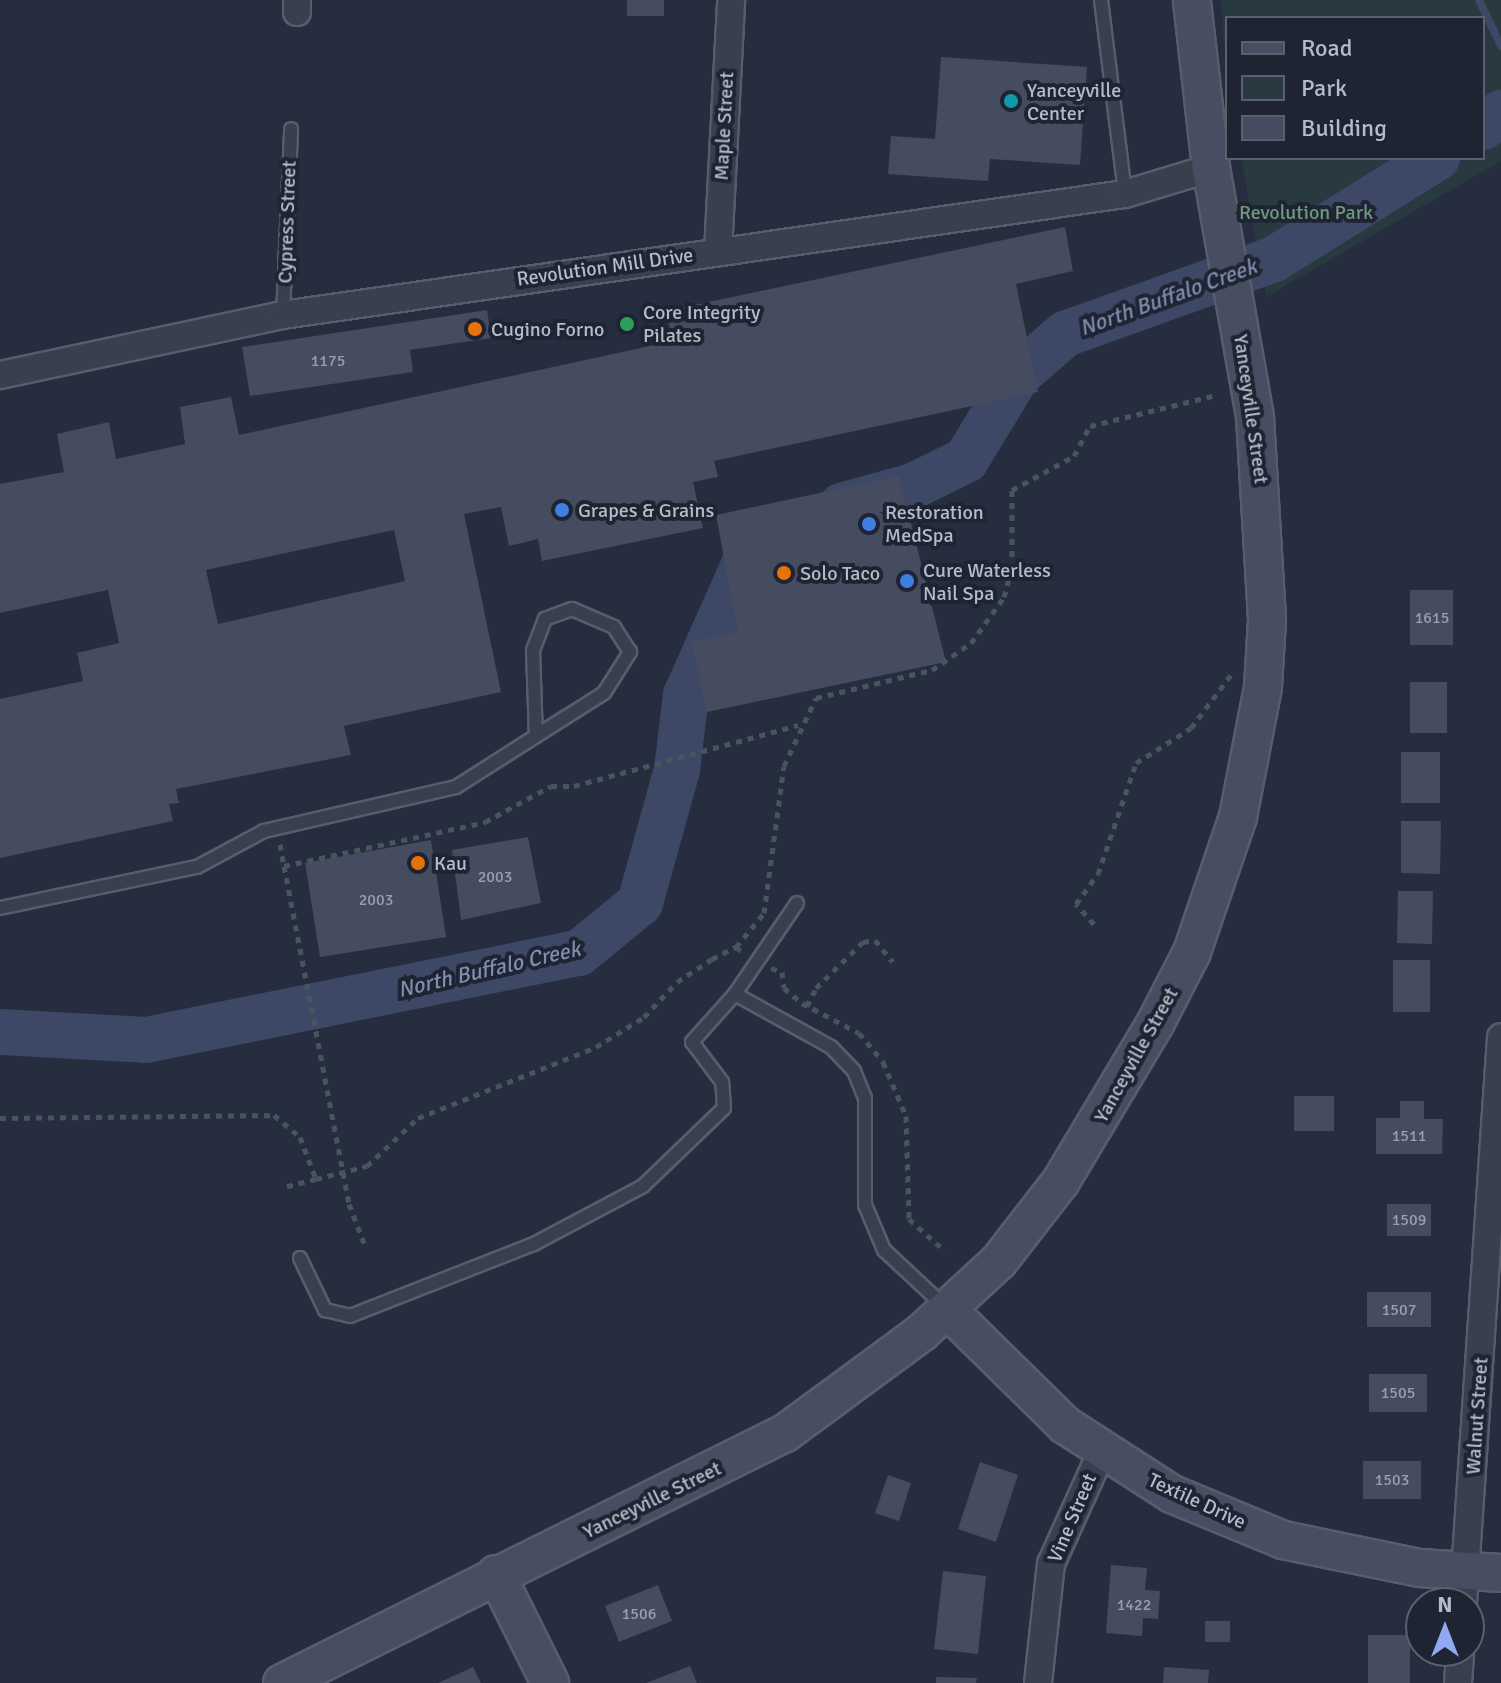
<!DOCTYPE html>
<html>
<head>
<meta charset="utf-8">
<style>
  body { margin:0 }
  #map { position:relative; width:1501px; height:1683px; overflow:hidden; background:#262d3e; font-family:Signika,sans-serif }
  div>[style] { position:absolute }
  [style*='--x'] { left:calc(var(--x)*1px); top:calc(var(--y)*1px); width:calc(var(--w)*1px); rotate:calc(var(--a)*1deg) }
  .green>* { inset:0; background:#28393f }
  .stream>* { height:8px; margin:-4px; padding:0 4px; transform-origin:4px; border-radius:4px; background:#3d4866 }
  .river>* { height:46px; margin:-23px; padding:0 23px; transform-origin:23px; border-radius:23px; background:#3d4866 }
  .building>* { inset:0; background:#454c5f }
  .path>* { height:5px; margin-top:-2.5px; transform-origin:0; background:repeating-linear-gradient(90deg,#46565c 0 6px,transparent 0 12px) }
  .roads { filter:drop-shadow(2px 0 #585d6c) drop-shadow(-2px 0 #585d6c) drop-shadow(0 2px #585d6c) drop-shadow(0 -2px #585d6c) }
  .lane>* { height:12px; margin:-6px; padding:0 6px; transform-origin:6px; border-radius:6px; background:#3a3f4e }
  .street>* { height:26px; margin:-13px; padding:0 13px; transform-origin:13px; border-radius:13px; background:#3a3f4e }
  .secondary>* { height:36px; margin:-18px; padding:0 18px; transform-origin:18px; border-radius:18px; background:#484e61 }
  .dots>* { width:22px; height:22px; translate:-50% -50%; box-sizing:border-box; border:4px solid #1f2433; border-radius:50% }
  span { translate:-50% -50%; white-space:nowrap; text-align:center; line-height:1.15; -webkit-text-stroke:8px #1f2433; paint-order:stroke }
  .number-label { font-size:16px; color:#9a9eae }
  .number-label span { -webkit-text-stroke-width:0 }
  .poi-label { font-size:20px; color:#b6bac9 }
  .left { translate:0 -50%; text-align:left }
  .street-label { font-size:20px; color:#b6bac9 }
  .park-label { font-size:20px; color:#6f987f }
  .water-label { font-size:22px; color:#7f8daf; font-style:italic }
  .legend { position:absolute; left:1225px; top:16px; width:260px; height:144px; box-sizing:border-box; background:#1f2433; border:2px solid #5b606f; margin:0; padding:10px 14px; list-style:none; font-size:24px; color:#b6bac9 }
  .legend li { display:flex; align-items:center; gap:16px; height:40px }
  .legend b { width:40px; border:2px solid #5b606f }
  .north { position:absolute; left:1405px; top:1587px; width:80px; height:80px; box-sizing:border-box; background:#1f2433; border:2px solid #5b606f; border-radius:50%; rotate:0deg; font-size:22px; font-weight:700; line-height:32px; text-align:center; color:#b6bac9 }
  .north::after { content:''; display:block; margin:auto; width:28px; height:36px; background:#92a8f2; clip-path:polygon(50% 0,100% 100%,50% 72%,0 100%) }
</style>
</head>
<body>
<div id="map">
  <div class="green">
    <div style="clip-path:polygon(1221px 0,1501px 0,1501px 161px,1266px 297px,1241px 158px,1483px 158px,1483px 18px,1227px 18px,1227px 75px)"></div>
  </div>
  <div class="stream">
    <div style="--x:1479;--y:0;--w:51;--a:64.4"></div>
  </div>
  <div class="river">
    <div style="--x:1483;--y:127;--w:23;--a:-38"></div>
    <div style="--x:841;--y:506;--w:75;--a:-15.5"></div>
    <div style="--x:913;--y:486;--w:59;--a:-26.1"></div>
    <div style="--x:966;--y:460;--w:98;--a:-58.7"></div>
    <div style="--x:1017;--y:376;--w:64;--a:-41.2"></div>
    <div style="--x:1065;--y:334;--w:222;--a:-19.7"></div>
    <div style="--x:1274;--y:259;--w:192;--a:-31.8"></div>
    <div style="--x:0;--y:1032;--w:146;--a:3.1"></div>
    <div style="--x:146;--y:1040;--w:442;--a:-11.4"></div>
    <div style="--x:579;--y:953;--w:79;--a:-39.3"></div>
    <div style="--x:640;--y:903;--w:138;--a:-74.5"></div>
    <div style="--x:677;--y:770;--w:76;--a:-83.2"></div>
    <div style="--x:686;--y:695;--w:167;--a:-66"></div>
  </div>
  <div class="building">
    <div style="clip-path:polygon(627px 0,664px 0,664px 16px,627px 16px)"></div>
    <div style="clip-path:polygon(941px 57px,1087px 67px,1080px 165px,990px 159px,988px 181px,888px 174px,891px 136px,935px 139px)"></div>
    <div style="clip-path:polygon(evenodd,1065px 227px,1073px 271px,1016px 284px,1038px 392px,714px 461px,718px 477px,693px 482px,703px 528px,542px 561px,538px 539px,509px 546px,501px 507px,464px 514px,501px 692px,344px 726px,351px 755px,176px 789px,179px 803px,169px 804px,173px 821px,0 858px,0 699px,83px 681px,77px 653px,119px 643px,108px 590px,0 613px,0 484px,64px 472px,57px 434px,109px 422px,116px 459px,185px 444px,180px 407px,231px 397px,239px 435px,673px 341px,666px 311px,1065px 227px,394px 530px,405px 581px,218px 624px,206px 570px,394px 530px)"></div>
    <div style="clip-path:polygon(487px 310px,491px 338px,410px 350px,413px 372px,250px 396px,242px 347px)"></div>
    <div style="clip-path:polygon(899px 476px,946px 662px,707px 712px,691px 642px,738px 632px,716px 515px)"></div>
    <div style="clip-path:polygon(1410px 590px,1453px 590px,1453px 645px,1410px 645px)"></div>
    <div style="clip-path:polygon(1410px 682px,1447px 682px,1447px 733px,1410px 733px)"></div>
    <div style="clip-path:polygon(1401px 752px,1440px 752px,1440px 803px,1401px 803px)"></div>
    <div style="clip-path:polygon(1401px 821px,1441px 821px,1440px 874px,1401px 873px)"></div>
    <div style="clip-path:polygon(528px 837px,541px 903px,461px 920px,452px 850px)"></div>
    <div style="clip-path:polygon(431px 840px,446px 937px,320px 957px,305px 863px)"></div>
    <div style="clip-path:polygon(1398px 891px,1433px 891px,1432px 944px,1397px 943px)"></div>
    <div style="clip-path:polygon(1393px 960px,1430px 960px,1430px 1012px,1393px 1012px)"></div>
    <div style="clip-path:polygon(1294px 1096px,1334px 1096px,1334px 1131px,1294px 1131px)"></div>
    <div style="clip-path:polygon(1400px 1101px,1424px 1101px,1424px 1119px,1443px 1119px,1442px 1154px,1376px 1154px,1376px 1118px,1400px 1118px)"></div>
    <div style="clip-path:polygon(1387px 1204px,1431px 1204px,1431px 1236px,1387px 1236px)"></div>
    <div style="clip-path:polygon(1367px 1292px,1431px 1292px,1431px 1327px,1367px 1327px)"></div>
    <div style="clip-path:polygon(1369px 1374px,1427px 1374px,1427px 1412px,1369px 1412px)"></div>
    <div style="clip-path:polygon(1363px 1461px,1421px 1461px,1421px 1499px,1363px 1499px)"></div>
    <div style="clip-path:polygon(980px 1462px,1018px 1475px,996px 1542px,958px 1529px)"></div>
    <div style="clip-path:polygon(888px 1475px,911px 1483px,899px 1521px,875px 1513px)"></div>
    <div style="clip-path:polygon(1111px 1565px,1147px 1568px,1145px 1590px,1160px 1591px,1158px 1619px,1143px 1618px,1142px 1636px,1106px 1633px)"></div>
    <div style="clip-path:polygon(943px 1571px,986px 1576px,978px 1654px,934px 1649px)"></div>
    <div style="clip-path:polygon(658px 1585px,672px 1621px,619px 1642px,605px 1606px)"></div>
    <div style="clip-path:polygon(1205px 1621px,1230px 1621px,1230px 1642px,1205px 1642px)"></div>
    <div style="clip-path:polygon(1368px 1635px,1410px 1635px,1410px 1683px,1368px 1683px)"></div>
    <div style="clip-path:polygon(690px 1666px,697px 1683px,646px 1683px)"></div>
    <div style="clip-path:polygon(473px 1667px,481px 1683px,438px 1683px)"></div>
    <div style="clip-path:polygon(1164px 1667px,1209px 1670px,1208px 1683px,1163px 1683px)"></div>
    <div style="clip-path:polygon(936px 1677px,977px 1678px,976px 1683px,936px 1683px)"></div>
  </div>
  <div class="path">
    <div style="--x:280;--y:844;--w:22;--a:80"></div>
    <div style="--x:284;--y:866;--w:206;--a:-12.3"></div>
    <div style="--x:485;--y:822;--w:75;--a:-28.6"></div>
    <div style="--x:551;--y:786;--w:23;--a:0"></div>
    <div style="--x:574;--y:786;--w:232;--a:-15.2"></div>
    <div style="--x:284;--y:866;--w:344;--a:79.1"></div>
    <div style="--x:349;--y:1204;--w:42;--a:69"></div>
    <div style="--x:1094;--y:924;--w:27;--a:-132"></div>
    <div style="--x:1076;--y:904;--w:37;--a:-54"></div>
    <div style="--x:1098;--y:874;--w:117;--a:-71.1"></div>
    <div style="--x:1136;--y:763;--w:65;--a:-32.5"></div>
    <div style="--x:1191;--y:728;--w:70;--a:-53.1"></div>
    <div style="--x:736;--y:947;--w:44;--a:-50.5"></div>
    <div style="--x:764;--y:913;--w:148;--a:-82.3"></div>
    <div style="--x:784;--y:766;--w:75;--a:-64.8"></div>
    <div style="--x:816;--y:698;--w:119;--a:-13.6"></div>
    <div style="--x:932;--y:670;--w:47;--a:-34.7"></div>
    <div style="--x:971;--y:643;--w:57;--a:-54.3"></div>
    <div style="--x:1004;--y:597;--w:30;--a:-75"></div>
    <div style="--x:1012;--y:568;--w:78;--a:-90"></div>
    <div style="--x:1012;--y:490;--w:71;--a:-28.7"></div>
    <div style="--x:1074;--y:456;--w:34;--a:-62"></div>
    <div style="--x:1090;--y:426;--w:130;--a:-13.8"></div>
    <div style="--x:771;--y:968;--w:12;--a:20"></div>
    <div style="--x:782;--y:972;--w:16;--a:83"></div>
    <div style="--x:784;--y:988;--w:23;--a:40"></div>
    <div style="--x:802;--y:1003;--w:64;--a:27.8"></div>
    <div style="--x:859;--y:1033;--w:38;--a:50"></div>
    <div style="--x:883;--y:1062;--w:59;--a:66.9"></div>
    <div style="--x:906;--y:1116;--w:103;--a:88.3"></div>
    <div style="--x:909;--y:1219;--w:48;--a:41.6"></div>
    <div style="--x:807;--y:1006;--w:20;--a:-63"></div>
    <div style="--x:816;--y:988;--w:66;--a:-44.4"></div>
    <div style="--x:863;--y:942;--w:12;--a:-9"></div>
    <div style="--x:875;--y:940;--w:28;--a:51"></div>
    <div style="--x:0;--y:1118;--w:274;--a:-0.6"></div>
    <div style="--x:274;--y:1115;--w:34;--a:40"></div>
    <div style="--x:300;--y:1137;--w:45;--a:69.1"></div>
    <div style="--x:316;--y:1179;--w:30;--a:166"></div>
    <div style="--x:316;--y:1179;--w:53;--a:-14.3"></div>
    <div style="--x:367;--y:1166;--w:70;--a:-43.3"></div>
    <div style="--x:418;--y:1118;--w:192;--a:-21.7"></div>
    <div style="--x:596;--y:1047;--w:57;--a:-32"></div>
    <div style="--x:644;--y:1017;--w:48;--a:-46.7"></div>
    <div style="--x:677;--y:982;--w:42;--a:-33.3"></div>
    <div style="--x:712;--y:959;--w:27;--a:-27"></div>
    <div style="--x:736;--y:947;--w:11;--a:38"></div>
  </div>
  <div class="roads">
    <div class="lane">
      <div style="--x:1101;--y:0;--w:195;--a:82.9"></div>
      <div style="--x:283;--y:315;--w:186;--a:-87.5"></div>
      <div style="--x:0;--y:908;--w:201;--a:-11.8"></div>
      <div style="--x:197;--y:867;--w:76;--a:-28.2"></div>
      <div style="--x:264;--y:831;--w:197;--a:-12.9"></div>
      <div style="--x:456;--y:787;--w:130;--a:-32.5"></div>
      <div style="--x:566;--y:717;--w:45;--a:-32.3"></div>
      <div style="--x:604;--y:693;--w:49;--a:-57.6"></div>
      <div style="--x:630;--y:652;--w:30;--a:-123"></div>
      <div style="--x:614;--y:627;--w:46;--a:-156.8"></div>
      <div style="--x:572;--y:609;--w:29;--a:160"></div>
      <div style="--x:545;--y:619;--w:34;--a:111"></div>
      <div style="--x:533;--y:651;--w:85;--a:88"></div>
      <div style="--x:735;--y:994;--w:110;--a:-55.7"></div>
      <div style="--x:300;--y:1258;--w:58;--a:64.3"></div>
      <div style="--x:325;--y:1310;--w:26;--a:13"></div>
      <div style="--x:350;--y:1316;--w:198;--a:-21.4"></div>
      <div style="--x:534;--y:1244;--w:123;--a:-28"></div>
      <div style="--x:643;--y:1186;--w:112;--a:-43.9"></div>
      <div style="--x:724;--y:1108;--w:26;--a:-94"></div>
      <div style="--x:722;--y:1082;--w:50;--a:-126.9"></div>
      <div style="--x:692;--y:1042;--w:64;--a:-48.1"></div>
      <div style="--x:735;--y:994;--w:110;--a:28.9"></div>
      <div style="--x:831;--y:1047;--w:33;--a:46"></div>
      <div style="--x:854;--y:1071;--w:29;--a:68"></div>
      <div style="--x:865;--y:1098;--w:107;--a:90"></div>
      <div style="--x:865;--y:1205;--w:49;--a:67.1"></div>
      <div style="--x:884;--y:1250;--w:82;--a:43"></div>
    </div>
    <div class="street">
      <div style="--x:297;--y:12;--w:12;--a:-90"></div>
      <div style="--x:718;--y:252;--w:252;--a:-87"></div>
      <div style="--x:0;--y:375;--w:289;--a:-12"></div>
      <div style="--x:283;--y:315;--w:851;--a:-8.18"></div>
      <div style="--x:1125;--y:194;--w:90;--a:-16.8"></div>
      <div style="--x:1463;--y:1603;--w:567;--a:-86.16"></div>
      <div style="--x:1038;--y:1683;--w:120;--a:-83.8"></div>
      <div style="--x:1051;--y:1564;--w:124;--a:-65.7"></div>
      <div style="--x:1458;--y:1683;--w:32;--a:-86"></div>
    </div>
    <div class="secondary">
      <div style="--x:949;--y:1311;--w:163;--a:44.5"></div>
      <div style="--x:1065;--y:1425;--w:127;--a:32.8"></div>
      <div style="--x:1172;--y:1494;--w:120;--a:22.5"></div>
      <div style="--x:1283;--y:1540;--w:140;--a:11.6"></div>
      <div style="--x:1420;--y:1568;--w:81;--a:3.5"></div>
      <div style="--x:496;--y:1574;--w:122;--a:63.6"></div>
      <div style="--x:282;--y:1683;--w:562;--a:-26.43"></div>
      <div style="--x:785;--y:1433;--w:169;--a:-36.3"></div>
      <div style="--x:921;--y:1333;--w:106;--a:-42.7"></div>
      <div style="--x:999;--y:1261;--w:101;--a:-52.2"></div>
      <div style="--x:1061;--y:1181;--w:183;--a:-59.1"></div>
      <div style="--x:1155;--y:1024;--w:81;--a:-62.8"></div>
      <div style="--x:1192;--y:952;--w:143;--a:-71.2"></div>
      <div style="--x:1238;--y:817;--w:132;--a:-79.1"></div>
      <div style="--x:1263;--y:687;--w:68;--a:-86.6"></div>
      <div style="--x:1267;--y:619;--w:202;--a:-93.4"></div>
      <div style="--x:1255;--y:417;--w:253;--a:-100"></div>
      <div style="--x:1211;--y:168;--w:169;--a:-96.5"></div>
    </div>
  </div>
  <div class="dots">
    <div style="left:1011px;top:101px;background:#0f9aa8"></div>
    <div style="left:627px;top:324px;background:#2e9e5b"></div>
    <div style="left:475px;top:329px;background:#e8710a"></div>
    <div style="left:562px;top:510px;background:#3f7fe0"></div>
    <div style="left:869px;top:524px;background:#3f7fe0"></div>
    <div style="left:784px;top:573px;background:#e8710a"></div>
    <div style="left:907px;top:581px;background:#3f7fe0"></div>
    <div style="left:418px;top:863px;background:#e8710a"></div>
  </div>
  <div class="number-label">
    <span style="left:328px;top:361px">1175</span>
    <span style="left:1432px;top:618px">1615</span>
    <span style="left:495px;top:877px">2003</span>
    <span style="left:376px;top:900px">2003</span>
    <span style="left:1409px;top:1136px">1511</span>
    <span style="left:1409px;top:1220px">1509</span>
    <span style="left:1399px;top:1310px">1507</span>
    <span style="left:1398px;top:1393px">1505</span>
    <span style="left:1392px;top:1480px">1503</span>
    <span style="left:1134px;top:1605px">1422</span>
    <span style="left:639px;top:1614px">1506</span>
  </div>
  <div class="poi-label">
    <span class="left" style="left:1027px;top:102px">Yanceyville<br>Center</span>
    <span class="left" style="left:643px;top:324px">Core Integrity<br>Pilates</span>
    <span class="left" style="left:491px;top:329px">Cugino Forno</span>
    <span class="left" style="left:578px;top:510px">Grapes &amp; Grains</span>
    <span class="left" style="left:885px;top:524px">Restoration<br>MedSpa</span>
    <span class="left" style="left:923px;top:582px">Cure Waterless<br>Nail Spa</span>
    <span class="left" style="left:800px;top:573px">Solo Taco</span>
    <span class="left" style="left:434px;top:863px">Kau</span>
  </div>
  <div class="street-label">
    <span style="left:724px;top:126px;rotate:-87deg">Maple Street</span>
    <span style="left:287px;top:222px;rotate:-88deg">Cypress Street</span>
    <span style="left:605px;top:267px;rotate:-8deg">Revolution Mill Drive</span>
    <span style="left:1251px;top:409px;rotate:82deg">Yanceyville Street</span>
    <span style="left:1136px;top:1055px;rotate:-61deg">Yanceyville Street</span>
    <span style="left:1477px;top:1416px;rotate:-86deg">Walnut Street</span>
    <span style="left:652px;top:1500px;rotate:-26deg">Yanceyville Street</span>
    <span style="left:1197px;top:1501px;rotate:25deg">Textile Drive</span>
    <span style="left:1072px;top:1518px;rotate:-67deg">Vine Street</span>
  </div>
  <div class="park-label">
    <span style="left:1306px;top:212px">Revolution Park</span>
  </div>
  <div class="water-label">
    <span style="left:1168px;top:297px;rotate:-20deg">North Buffalo Creek</span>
    <span style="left:489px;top:969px;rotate:-13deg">North Buffalo Creek</span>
  </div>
  <ul class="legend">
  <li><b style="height:10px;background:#484e61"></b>Road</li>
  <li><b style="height:22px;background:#28393f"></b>Park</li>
  <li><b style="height:22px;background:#454c5f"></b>Building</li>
  </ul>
  <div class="north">N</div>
</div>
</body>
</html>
